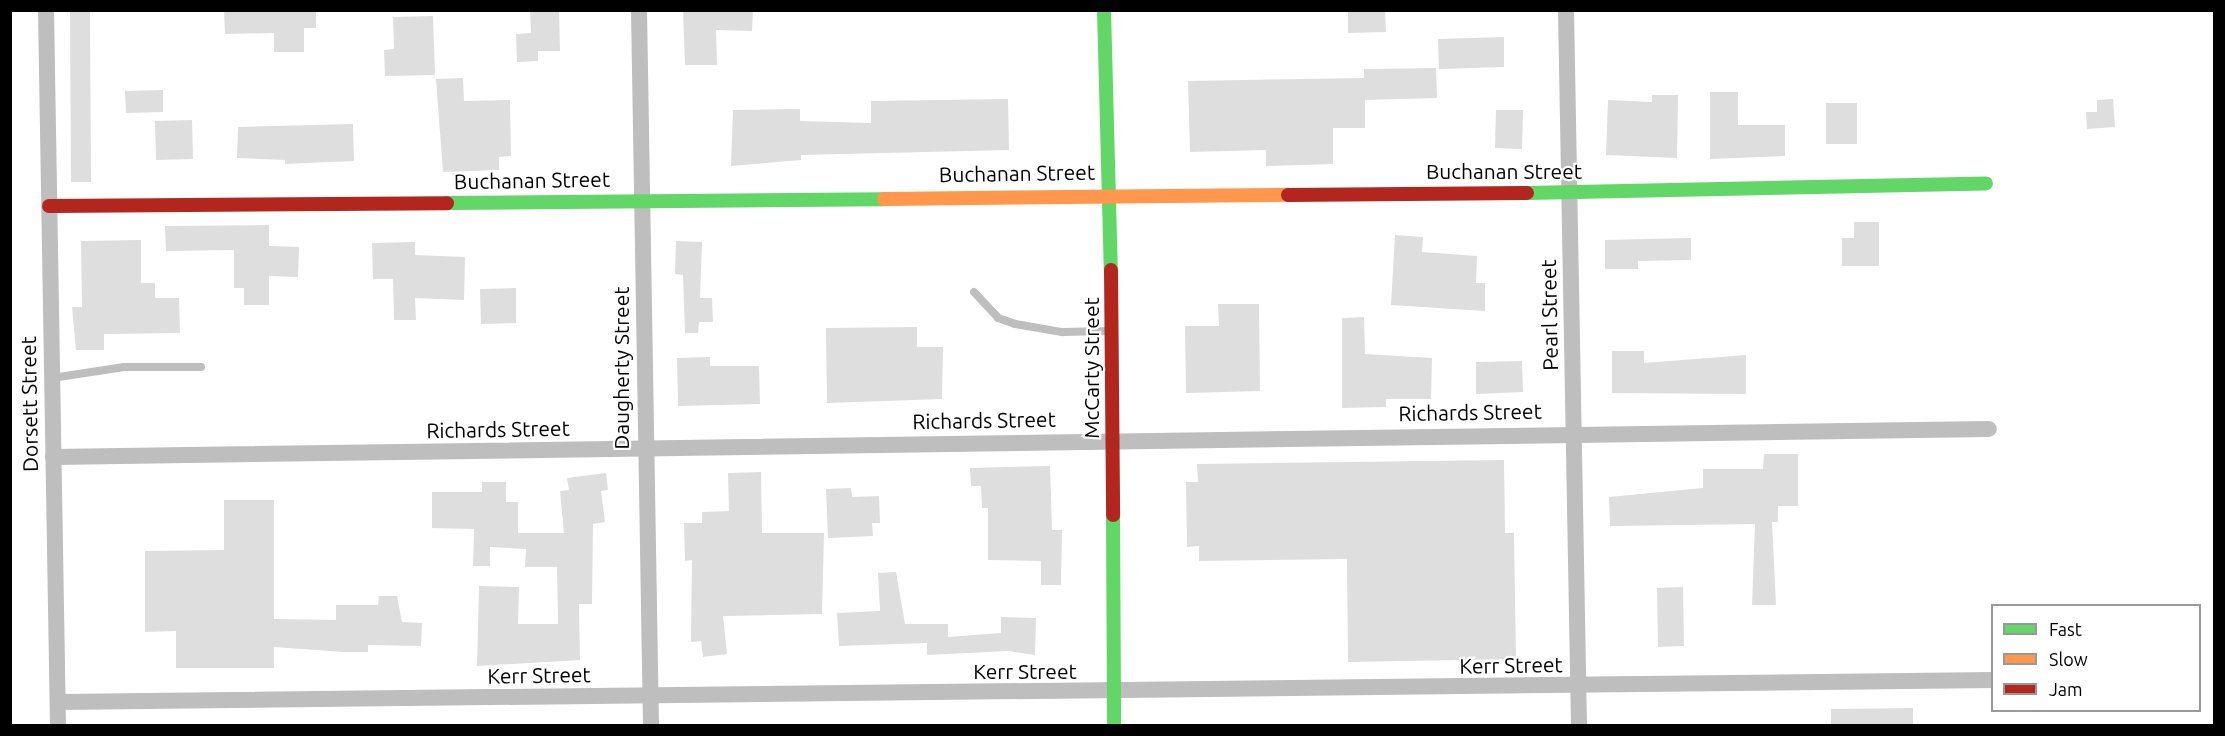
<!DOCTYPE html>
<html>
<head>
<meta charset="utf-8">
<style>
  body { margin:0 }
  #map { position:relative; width:2225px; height:736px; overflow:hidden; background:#fff; font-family:Ubuntu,sans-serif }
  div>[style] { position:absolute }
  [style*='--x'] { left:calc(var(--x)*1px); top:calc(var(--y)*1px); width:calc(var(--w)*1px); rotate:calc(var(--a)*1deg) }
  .building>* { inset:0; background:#dedede }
  .lane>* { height:8px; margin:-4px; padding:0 4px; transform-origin:4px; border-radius:4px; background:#bebebe }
  .street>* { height:16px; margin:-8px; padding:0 8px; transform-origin:8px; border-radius:8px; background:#bebebe }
  .fast>* { height:14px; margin:-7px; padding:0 7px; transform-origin:7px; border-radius:7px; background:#63d668 }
  .slow>* { height:14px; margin:-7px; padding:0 7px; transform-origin:7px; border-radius:7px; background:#ff974d }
  .jam>* { height:14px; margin:-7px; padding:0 7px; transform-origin:7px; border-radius:7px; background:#b3261e }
  span { translate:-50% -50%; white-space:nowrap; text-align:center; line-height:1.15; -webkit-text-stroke:4.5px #fff; paint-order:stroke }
  .street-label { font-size:21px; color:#000 }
  .frame { position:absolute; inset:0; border:12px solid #000; pointer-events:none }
  .legend { position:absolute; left:1991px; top:604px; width:210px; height:108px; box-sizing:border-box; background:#fff; border:2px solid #999; margin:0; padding:8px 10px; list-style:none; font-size:18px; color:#000 }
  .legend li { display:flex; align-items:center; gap:12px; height:30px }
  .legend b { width:30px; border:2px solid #999 }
</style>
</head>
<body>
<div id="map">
  <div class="building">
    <div style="clip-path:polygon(70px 10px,90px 10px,91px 182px,71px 182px)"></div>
    <div style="clip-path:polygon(224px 10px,316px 10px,316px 28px,304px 28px,304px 52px,274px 52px,274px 33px,225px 34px)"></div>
    <div style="clip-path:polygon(530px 10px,559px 10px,560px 51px,538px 51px,538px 61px,517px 62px,516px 34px,531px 33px)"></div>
    <div style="clip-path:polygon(683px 10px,753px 10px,752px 31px,716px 30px,717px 65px,685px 65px)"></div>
    <div style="clip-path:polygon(1348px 10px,1385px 10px,1386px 32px,1348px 33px)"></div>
    <div style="clip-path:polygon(433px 16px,435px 75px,385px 76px,384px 50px,394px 49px,393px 17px)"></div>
    <div style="clip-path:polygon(1504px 37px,1504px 67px,1439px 69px,1438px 39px)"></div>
    <div style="clip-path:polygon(1436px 68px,1437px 98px,1365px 100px,1365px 128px,1333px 128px,1333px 164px,1266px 166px,1266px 150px,1190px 152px,1188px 81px,1364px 78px,1364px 69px)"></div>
    <div style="clip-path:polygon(463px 78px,464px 101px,510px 100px,511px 156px,499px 157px,499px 170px,443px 172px,436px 79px)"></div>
    <div style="clip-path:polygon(163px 90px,163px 112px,126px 113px,125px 91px)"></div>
    <div style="clip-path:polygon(1710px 92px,1738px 92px,1738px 125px,1785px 125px,1785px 156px,1710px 159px)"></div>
    <div style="clip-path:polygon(1652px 95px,1678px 95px,1677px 158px,1606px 155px,1608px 100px,1652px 102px)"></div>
    <div style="clip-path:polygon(1008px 99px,1009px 150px,801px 155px,801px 160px,731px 166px,733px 110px,800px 109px,800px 121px,871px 123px,871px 101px)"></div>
    <div style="clip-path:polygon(2113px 99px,2115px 127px,2087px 129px,2086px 112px,2097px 112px,2097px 100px)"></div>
    <div style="clip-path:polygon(1826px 103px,1857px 103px,1857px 144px,1826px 144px)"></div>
    <div style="clip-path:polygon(1496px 110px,1523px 110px,1522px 149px,1495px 148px)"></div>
    <div style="clip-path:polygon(192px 120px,193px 159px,156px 160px,155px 121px)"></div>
    <div style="clip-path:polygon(353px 124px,354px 161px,285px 164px,285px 160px,237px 158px,238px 127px)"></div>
    <div style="clip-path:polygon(1854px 222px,1879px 222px,1879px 266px,1842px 266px,1842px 238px,1854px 238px)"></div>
    <div style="clip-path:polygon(269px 225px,269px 246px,299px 247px,298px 277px,269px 276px,269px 305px,244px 305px,244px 288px,234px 288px,234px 250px,166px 251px,165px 226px)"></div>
    <div style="clip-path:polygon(1395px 235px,1423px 237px,1422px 252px,1477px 256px,1476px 283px,1485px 283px,1485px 311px,1391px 305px)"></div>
    <div style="clip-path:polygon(1691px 238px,1691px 260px,1638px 261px,1638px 269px,1605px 269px,1605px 240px)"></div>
    <div style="clip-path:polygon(141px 240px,141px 283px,155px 283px,155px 298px,179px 298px,180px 333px,104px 334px,104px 350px,76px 350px,72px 307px,82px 307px,81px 241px)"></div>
    <div style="clip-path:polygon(676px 241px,702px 242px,700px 298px,712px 298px,713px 322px,699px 322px,698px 333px,685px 333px,683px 275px,675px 274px)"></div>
    <div style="clip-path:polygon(415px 242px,415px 255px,465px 257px,464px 300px,415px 298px,416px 320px,394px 320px,393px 279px,373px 279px,372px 243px)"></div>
    <div style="clip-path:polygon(516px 288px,516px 323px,481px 324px,480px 289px)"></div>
    <div style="clip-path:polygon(1218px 304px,1259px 304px,1260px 391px,1186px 393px,1185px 326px,1219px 326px)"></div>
    <div style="clip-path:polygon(1364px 317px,1365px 354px,1432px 358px,1431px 399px,1386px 399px,1386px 407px,1342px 408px,1342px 318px)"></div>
    <div style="clip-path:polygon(917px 327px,917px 347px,943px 347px,942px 399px,827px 403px,826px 328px)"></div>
    <div style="clip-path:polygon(1612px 351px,1644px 351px,1644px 363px,1746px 355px,1746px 394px,1612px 393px)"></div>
    <div style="clip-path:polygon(710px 357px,710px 366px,759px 366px,760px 404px,678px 406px,677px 358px)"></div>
    <div style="clip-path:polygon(1522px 361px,1523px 392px,1476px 394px,1476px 362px)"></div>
    <div style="clip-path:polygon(1764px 454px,1798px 454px,1798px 506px,1778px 506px,1778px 522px,1772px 522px,1776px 605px,1752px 605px,1755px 524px,1610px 526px,1609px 497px,1703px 488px,1703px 469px,1763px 469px)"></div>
    <div style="clip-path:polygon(1504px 460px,1505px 533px,1514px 533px,1516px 659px,1348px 662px,1347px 559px,1199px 561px,1199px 546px,1187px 547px,1186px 482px,1198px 482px,1197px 464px)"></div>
    <div style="clip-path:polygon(1050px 466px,1052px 530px,1062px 530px,1061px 585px,1041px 585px,1041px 561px,988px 560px,988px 508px,982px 508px,981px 486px,971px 486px,970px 468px)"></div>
    <div style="clip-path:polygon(761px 472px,762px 533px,824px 533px,822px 614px,723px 616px,727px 654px,703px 657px,701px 641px,691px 642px,692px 560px,685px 561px,684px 523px,702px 523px,702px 512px,729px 511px,728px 473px)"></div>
    <div style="clip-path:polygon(606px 473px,608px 490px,601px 491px,605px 522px,593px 524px,592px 604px,579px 604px,580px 660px,477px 666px,479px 586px,519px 587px,518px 624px,558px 624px,557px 567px,525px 567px,526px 549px,490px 547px,490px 566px,473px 566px,474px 529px,432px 528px,432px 492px,482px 492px,482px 482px,506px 482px,506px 502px,518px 502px,518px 533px,564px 533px,560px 491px,569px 490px,567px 478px)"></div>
    <div style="clip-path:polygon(851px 488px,852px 497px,879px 496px,880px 523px,872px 523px,873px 536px,828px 538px,826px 489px)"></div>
    <div style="clip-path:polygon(224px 500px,274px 500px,274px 619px,336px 620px,336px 605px,378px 605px,379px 596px,397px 596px,402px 622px,422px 623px,421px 646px,368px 645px,368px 652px,343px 652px,274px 647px,274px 668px,176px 668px,176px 631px,145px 632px,145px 551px,224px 550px)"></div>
    <div style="clip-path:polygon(896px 572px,905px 624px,948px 624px,948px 637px,1001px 633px,1001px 617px,1036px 618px,1035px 655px,1008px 651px,927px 655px,927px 643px,839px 646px,837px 613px,880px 611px,878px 573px)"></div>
    <div style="clip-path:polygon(1683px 587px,1684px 646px,1658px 647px,1657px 588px)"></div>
    <div style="clip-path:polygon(1913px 708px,1913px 726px,1831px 726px,1831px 709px)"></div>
  </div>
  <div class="lane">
    <div style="--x:974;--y:292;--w:35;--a:47"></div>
    <div style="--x:998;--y:318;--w:18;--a:19"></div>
    <div style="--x:1015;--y:324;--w:48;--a:9.7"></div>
    <div style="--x:1062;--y:332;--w:48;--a:-1.2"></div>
    <div style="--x:52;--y:378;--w:73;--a:-8.7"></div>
    <div style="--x:124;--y:367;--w:77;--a:0"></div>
  </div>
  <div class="street">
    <div style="--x:46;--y:10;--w:716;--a:89.04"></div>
    <div style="--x:639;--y:10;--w:716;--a:89.04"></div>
    <div style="--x:1566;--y:10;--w:716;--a:88.96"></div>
    <div style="--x:53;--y:457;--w:1936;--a:-0.83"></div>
    <div style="--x:58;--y:702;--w:1934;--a:-0.65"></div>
  </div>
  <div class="fast">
    <div style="--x:1104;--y:10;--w:260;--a:88.5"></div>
    <div style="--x:1527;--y:193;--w:459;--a:-1.2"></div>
    <div style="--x:447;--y:203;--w:437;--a:-0.5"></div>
    <div style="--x:1113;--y:515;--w:211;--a:89.7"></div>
  </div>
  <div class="slow">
    <div style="--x:884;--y:199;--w:404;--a:-0.6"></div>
  </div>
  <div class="jam">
    <div style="--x:1288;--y:195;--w:239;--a:-0.5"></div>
    <div style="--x:49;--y:206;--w:398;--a:-0.4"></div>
    <div style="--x:1111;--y:270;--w:245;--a:89.5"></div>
  </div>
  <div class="street-label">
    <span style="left:1504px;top:171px">Buchanan Street</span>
    <span style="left:1017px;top:173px;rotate:-1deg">Buchanan Street</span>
    <span style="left:532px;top:180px;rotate:-1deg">Buchanan Street</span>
    <span style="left:1549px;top:315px;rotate:-91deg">Pearl Street</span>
    <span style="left:621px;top:368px;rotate:-90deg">Daugherty Street</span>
    <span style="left:1091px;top:368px;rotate:-90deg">McCarty Street</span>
    <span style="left:29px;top:404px;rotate:-91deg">Dorsett Street</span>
    <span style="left:1470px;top:412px;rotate:-1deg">Richards Street</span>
    <span style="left:984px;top:420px;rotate:-1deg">Richards Street</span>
    <span style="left:498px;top:429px;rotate:-1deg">Richards Street</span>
    <span style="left:1511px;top:665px;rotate:-1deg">Kerr Street</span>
    <span style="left:1025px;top:671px">Kerr Street</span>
    <span style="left:539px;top:675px;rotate:-1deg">Kerr Street</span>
  </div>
  <div class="frame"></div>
  <ul class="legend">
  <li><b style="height:8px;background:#63d668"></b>Fast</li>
  <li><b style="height:8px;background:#ff974d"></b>Slow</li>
  <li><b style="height:8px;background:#b3261e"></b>Jam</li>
  </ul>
</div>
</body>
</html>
